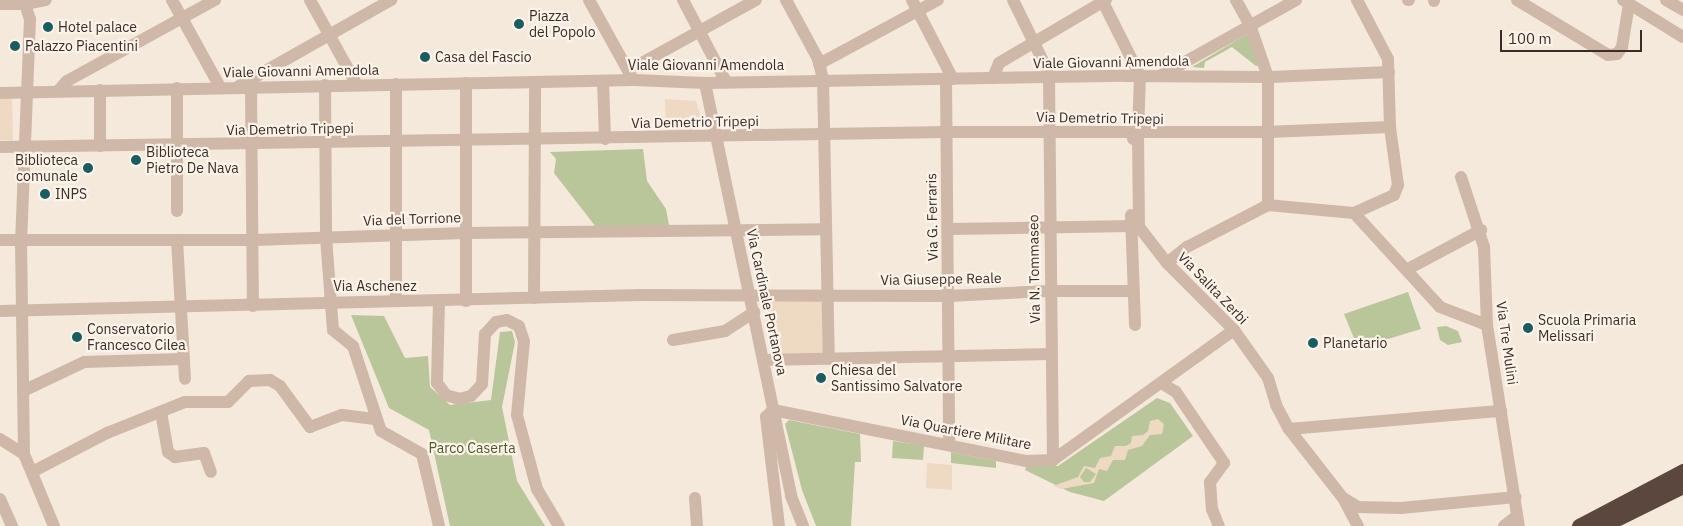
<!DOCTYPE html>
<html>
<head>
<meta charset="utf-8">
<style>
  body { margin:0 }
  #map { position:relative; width:1683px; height:526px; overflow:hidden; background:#f5e9dc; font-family:"IBM Plex Sans",sans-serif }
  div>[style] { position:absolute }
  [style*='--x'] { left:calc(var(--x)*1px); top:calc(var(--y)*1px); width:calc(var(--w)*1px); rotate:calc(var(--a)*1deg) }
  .green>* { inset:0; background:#b8c69a }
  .plaza>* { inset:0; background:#eed9c2 }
  .minor>* { height:12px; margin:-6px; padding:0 6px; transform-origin:6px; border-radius:6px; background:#cfb8a7 }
  .highway>* { height:15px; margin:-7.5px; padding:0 7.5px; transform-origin:7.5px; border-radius:7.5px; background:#5c473e }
  .dots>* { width:14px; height:14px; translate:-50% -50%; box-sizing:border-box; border:2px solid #fcf3e9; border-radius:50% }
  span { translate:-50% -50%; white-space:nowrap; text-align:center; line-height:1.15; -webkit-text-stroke:4.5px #fcf3e9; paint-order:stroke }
  .poi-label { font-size:14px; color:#3a2d28 }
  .left { translate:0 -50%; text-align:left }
  .right { translate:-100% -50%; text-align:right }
  .street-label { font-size:14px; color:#3a2d28 }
  .park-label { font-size:14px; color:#4a5b29 }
  .scale { position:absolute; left:1500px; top:30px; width:142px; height:22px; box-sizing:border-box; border:2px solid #3a2d28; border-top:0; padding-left:6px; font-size:15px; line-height:18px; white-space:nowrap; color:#3a2d28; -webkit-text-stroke:4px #fcf3e9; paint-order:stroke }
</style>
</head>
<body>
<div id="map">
  <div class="green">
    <div style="clip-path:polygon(1247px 34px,1261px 65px,1256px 66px,1232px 47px,1205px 62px,1204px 68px,1192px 67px)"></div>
    <div style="clip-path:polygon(643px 149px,647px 181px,666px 209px,669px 225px,596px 227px,554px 173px,556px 159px,550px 152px)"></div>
    <div style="clip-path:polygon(1408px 292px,1421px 329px,1358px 348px,1344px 314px)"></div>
    <div style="clip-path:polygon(351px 315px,384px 316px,405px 358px,428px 356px,430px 387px,450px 405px,491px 400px,500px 332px,512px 331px,515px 342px,502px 407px,517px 481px,545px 526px,450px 526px,429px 430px,389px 408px)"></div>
    <div style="clip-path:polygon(1446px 326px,1458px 331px,1462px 342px,1448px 345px,1440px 340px,1437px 327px)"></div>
    <div style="clip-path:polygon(1157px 398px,1170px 403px,1193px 436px,1104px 501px,1070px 492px,1025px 470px,1027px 464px,1058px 466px)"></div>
    <div style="clip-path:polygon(789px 420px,860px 434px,861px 462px,855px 462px,851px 526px,816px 526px,802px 490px,787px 432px,785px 424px)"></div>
    <div style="clip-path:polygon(893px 441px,924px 446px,923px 460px,892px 458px)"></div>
    <div style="clip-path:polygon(951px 452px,996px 461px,996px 468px,951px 463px)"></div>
  </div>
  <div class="plaza">
    <div style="clip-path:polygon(0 99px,12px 99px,13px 140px,0 140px)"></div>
    <div style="clip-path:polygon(665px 99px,696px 101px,703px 124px,700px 130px,666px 132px)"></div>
    <div style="clip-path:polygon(823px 299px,826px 354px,773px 356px,771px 301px)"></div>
    <div style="clip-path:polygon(evenodd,1158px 419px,1164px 424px,1162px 434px,1150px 435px,1142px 446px,1128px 450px,1125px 460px,1113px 460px,1107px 471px,1099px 469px,1094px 483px,1061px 489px,1053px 486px,1078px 477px,1084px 466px,1095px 468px,1100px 458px,1111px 456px,1115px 446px,1126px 446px,1131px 443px,1132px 436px,1143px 435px,1148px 431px,1150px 421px,1158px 419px,1086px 468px,1096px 474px,1090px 482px,1084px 482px,1080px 477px,1086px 468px)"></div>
    <div style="clip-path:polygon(927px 463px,952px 465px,952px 490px,926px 488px)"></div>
  </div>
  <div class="minor">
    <div style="--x:172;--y:0;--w:99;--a:61.1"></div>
    <div style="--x:310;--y:0;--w:97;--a:61.1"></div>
    <div style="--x:589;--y:0;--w:89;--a:61.1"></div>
    <div style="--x:683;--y:0;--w:93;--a:62.3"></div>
    <div style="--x:786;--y:0;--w:67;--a:61.5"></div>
    <div style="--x:818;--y:59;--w:21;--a:76"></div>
    <div style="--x:823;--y:79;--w:280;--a:88.8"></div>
    <div style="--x:912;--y:0;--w:89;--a:62.6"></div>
    <div style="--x:1013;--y:0;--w:77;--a:63.8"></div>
    <div style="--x:1047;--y:69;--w:9;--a:77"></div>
    <div style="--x:1049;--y:78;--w:382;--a:89.4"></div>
    <div style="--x:1102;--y:0;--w:85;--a:63.4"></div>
    <div style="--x:1140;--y:76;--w:58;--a:92"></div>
    <div style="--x:1138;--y:134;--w:7;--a:135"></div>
    <div style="--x:1236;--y:0;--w:29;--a:61"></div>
    <div style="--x:1250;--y:25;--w:55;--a:70.9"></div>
    <div style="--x:1268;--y:77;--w:128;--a:90"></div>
    <div style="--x:1408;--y:0;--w:1;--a:0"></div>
    <div style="--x:1434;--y:0;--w:1;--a:90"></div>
    <div style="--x:1517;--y:0;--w:106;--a:31.1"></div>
    <div style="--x:1608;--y:55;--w:9;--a:-6"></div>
    <div style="--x:1617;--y:54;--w:9;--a:-54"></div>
    <div style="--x:1622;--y:47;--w:44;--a:-80.8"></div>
    <div style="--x:1623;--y:0;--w:70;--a:31.7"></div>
    <div style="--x:1666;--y:0;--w:20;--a:30"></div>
    <div style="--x:0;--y:4;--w:25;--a:0"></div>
    <div style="--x:25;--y:4;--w:21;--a:-11"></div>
    <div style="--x:25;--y:4;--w:16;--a:72"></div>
    <div style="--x:30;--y:19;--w:221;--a:92.3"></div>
    <div style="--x:21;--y:240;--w:214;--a:89.2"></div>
    <div style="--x:24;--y:454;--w:78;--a:67.4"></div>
    <div style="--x:819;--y:64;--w:135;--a:-28.3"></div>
    <div style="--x:629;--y:70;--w:145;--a:-28.9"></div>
    <div style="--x:1160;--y:76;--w:156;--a:-29.2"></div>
    <div style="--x:993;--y:78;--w:16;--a:-68"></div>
    <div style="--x:999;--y:63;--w:124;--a:-30.5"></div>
    <div style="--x:946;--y:79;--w:365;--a:89.5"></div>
    <div style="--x:603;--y:81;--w:58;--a:88"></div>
    <div style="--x:705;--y:83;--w:422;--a:78.2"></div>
    <div style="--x:791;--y:496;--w:32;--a:68"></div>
    <div style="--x:325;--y:85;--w:152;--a:89.6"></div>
    <div style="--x:326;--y:237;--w:93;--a:85.7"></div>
    <div style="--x:333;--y:330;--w:26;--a:39"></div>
    <div style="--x:353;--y:346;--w:89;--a:71.8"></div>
    <div style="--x:381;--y:431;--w:47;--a:29.3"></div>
    <div style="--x:422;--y:454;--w:74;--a:76.7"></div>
    <div style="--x:239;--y:86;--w:175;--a:-29.5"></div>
    <div style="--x:251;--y:87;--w:219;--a:89.5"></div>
    <div style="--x:177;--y:88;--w:123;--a:90"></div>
    <div style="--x:100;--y:90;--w:56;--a:90"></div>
    <div style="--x:58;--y:91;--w:13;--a:-48"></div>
    <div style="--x:67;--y:81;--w:169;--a:-28.7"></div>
    <div style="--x:0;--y:93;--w:634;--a:-1.17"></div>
    <div style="--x:634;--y:80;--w:71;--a:2.4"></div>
    <div style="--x:705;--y:83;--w:420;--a:-1"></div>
    <div style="--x:1125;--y:76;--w:143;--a:0.4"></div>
    <div style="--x:1268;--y:77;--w:121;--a:-2.4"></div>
    <div style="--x:1138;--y:134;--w:93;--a:89.4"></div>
    <div style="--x:1139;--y:227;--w:46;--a:52.1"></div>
    <div style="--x:1167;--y:263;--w:95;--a:45"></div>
    <div style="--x:1234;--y:330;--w:59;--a:54.7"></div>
    <div style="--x:1268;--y:378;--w:28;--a:73"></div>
    <div style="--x:1276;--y:405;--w:27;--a:62"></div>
    <div style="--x:1289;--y:429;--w:88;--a:52"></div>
    <div style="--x:1343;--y:498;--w:32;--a:62"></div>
    <div style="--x:0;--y:147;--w:946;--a:-0.91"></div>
    <div style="--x:946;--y:132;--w:321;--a:0"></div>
    <div style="--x:1267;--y:132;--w:123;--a:-2.3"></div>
    <div style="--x:1461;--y:177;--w:74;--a:71.8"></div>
    <div style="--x:1484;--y:247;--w:78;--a:87.8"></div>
    <div style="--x:1487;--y:325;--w:204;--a:81"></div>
    <div style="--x:1354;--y:213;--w:127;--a:47.5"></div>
    <div style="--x:1440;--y:307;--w:50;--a:21"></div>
    <div style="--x:1131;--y:215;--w:110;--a:87.9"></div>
    <div style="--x:948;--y:229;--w:184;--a:-0.9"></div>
    <div style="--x:0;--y:240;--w:252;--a:0"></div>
    <div style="--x:252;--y:240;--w:214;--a:-1.9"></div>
    <div style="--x:466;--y:233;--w:358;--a:-0.6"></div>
    <div style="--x:177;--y:240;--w:139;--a:86.7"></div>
    <div style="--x:1167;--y:263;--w:26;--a:-39"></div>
    <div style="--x:1187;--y:247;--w:91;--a:-27.4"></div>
    <div style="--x:1268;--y:205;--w:86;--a:5.3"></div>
    <div style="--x:1354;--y:213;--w:44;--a:-24.2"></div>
    <div style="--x:1394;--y:195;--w:11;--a:-68"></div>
    <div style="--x:1398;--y:185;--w:59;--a:-97.9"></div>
    <div style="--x:1390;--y:127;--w:68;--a:-91.7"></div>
    <div style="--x:1388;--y:59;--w:67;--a:-117.7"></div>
    <div style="--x:1408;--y:269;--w:83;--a:-28.1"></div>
    <div style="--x:534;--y:298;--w:216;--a:-89.7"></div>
    <div style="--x:396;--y:300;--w:216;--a:-90"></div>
    <div style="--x:439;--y:301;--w:82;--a:91.4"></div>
    <div style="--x:437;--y:383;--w:15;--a:53"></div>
    <div style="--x:446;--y:395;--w:14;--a:17"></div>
    <div style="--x:459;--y:399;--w:12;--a:-14"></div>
    <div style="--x:471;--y:396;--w:16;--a:-47"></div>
    <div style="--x:482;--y:384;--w:50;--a:-86.6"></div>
    <div style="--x:485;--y:334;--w:16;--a:-47"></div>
    <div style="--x:496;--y:322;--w:11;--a:-10"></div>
    <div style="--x:507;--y:320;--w:13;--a:27"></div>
    <div style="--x:519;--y:326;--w:16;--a:72"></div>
    <div style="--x:524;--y:341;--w:74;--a:95.4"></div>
    <div style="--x:517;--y:415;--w:77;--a:74.9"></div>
    <div style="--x:537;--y:489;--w:43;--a:59.3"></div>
    <div style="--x:466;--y:301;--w:218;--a:-90"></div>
    <div style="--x:0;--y:311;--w:641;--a:-1.43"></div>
    <div style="--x:641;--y:295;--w:308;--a:0.2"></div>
    <div style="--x:949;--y:296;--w:100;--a:-2.9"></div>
    <div style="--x:1049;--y:291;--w:84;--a:0"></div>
    <div style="--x:673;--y:340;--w:53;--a:-9.8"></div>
    <div style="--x:725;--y:331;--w:35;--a:-33"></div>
    <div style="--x:764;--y:360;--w:286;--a:-1.2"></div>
    <div style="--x:1163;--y:384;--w:15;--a:32"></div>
    <div style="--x:1176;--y:392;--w:86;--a:55.9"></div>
    <div style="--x:1224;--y:463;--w:24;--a:126"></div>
    <div style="--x:1210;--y:482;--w:27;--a:86"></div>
    <div style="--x:1212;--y:509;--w:18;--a:68"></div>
    <div style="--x:23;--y:391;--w:68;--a:-25.4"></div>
    <div style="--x:84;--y:362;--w:98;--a:-1.8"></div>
    <div style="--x:161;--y:412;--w:41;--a:80.1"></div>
    <div style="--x:168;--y:452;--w:9;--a:36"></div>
    <div style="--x:175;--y:457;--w:29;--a:-8"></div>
    <div style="--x:204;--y:453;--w:20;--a:70"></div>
    <div style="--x:1289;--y:429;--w:213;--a:-4.9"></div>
    <div style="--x:0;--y:439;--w:28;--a:32"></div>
    <div style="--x:32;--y:472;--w:85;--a:-27.5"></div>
    <div style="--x:107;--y:433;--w:84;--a:-21.7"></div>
    <div style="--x:185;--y:402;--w:43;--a:0"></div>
    <div style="--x:228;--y:402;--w:30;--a:-45"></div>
    <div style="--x:249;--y:381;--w:21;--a:-3"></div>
    <div style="--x:270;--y:380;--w:12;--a:31"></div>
    <div style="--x:280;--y:386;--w:51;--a:53.8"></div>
    <div style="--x:310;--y:427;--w:34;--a:-21"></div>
    <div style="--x:342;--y:415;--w:35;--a:7"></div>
    <div style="--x:695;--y:498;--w:28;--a:86"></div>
    <div style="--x:0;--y:499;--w:30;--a:66"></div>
    <div style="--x:1345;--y:499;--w:15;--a:32"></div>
    <div style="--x:1358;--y:507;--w:43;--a:1.3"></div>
    <div style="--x:1401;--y:508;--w:115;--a:-5.5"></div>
    <div style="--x:779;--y:526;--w:110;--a:-96.8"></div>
    <div style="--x:766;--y:417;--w:10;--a:-45"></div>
    <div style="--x:773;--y:410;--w:258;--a:11.4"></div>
    <div style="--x:1026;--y:461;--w:27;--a:-2"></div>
    <div style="--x:1053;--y:460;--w:223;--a:-35.7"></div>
    <div style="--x:1504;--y:526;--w:16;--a:-38"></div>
  </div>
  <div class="highway">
    <div style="--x:1579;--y:526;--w:118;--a:-27.9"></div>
    <div style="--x:1602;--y:526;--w:90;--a:-26.3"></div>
  </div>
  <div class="dots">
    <div style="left:519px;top:24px;background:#185e61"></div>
    <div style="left:48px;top:27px;background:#185e61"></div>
    <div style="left:15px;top:46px;background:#185e61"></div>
    <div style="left:425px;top:57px;background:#185e61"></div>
    <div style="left:136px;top:160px;background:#185e61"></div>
    <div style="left:88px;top:168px;background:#185e61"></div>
    <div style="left:45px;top:194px;background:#185e61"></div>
    <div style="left:1528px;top:328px;background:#185e61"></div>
    <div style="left:77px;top:337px;background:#185e61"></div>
    <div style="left:1313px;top:343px;background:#185e61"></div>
    <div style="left:821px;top:378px;background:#185e61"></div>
  </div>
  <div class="poi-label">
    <span class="left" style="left:529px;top:24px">Piazza<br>del Popolo</span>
    <span class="left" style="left:58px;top:27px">Hotel palace</span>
    <span class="left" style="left:25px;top:46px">Palazzo Piacentini</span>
    <span class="left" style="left:435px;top:57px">Casa del Fascio</span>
    <span class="left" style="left:146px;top:160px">Biblioteca<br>Pietro De Nava</span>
    <span class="right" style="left:78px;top:168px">Biblioteca<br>comunale</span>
    <span class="left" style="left:55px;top:194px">INPS</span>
    <span class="left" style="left:1538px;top:328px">Scuola Primaria<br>Melissari</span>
    <span class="left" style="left:87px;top:337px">Conservatorio<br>Francesco Cilea</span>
    <span class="left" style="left:1323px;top:343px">Planetario</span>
    <span class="left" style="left:831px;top:378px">Chiesa del<br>Santissimo Salvatore</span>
  </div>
  <div class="street-label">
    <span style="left:1111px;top:62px;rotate:-1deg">Viale Giovanni Amendola</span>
    <span style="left:706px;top:65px">Viale Giovanni Amendola</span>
    <span style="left:301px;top:71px;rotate:-1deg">Viale Giovanni Amendola</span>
    <span style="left:1100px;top:118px;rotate:1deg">Via Demetrio Tripepi</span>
    <span style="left:695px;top:122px;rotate:-1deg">Via Demetrio Tripepi</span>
    <span style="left:290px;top:129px;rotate:-1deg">Via Demetrio Tripepi</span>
    <span style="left:932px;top:217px;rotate:-91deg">Via G. Ferraris</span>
    <span style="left:412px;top:219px;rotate:-2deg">Via del Torrione</span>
    <span style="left:1034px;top:269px;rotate:-91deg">Via N. Tommaseo</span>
    <span style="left:941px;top:279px;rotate:-1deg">Via Giuseppe Reale</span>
    <span style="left:375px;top:286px">Via Aschenez</span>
    <span style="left:1213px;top:288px;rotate:46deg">Via Salita Zerbi</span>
    <span style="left:767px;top:302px;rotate:78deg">Via Cardinale Portanova</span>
    <span style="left:1507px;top:343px;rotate:82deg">Via Tre Mulini</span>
    <span style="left:966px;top:432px;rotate:11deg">Via Quartiere Militare</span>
  </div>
  <div class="park-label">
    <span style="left:472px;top:448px">Parco Caserta</span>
  </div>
  <div class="scale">100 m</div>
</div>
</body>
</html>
